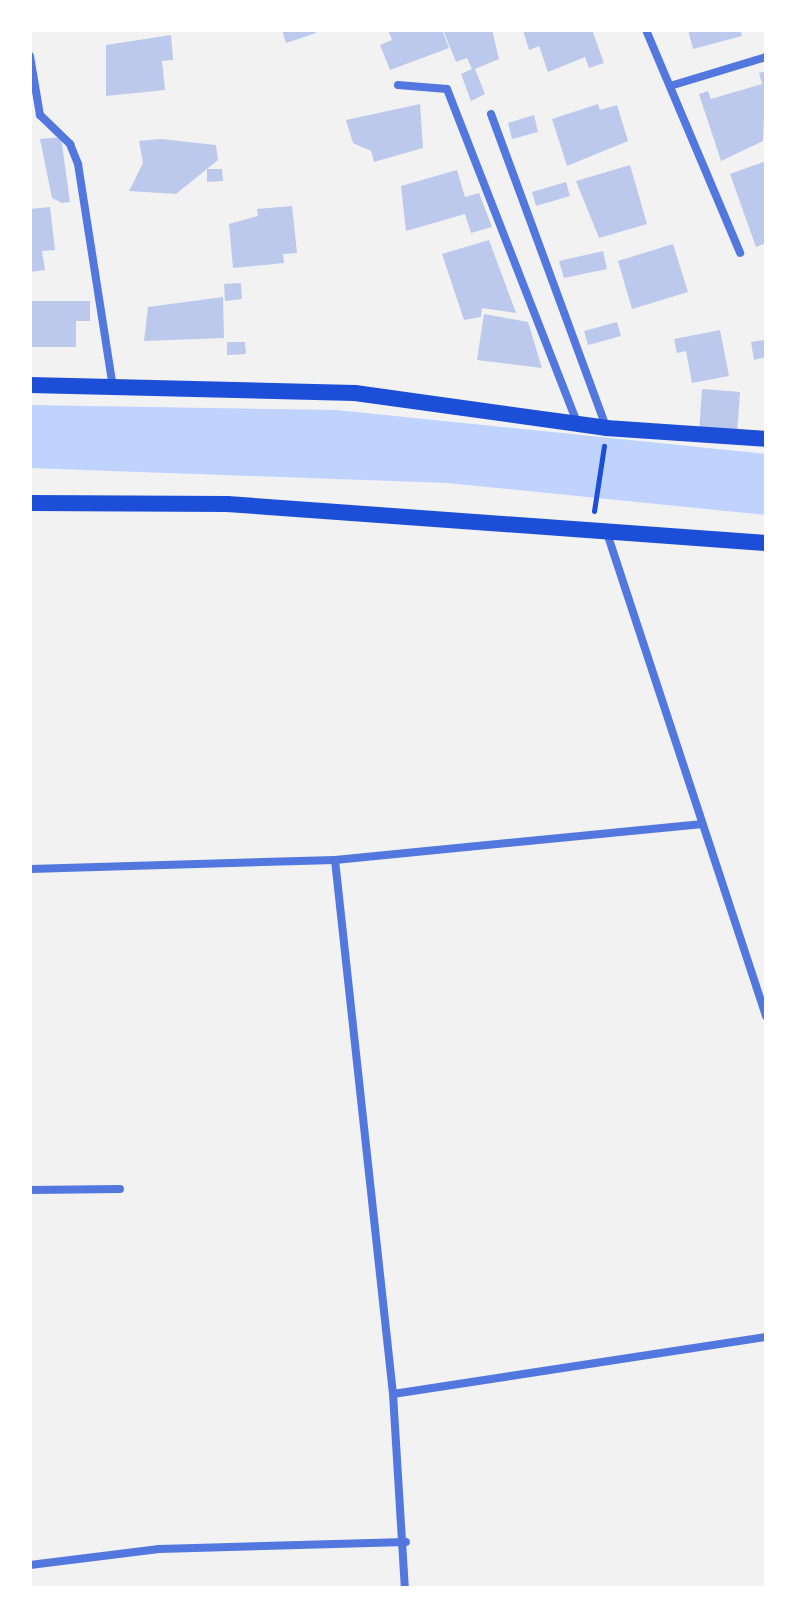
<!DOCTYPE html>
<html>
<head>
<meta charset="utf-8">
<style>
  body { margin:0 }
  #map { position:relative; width:796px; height:1618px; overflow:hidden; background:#f2f2f2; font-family:"Space Grotesk",sans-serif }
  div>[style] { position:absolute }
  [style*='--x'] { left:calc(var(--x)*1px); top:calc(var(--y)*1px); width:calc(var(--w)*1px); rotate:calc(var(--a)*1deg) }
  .water>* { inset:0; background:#bfd3fe }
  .building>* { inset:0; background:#bdc9ec }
  .path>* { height:5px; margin:-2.5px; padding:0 2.5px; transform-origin:2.5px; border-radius:2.5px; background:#1d4ed8 }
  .minor>* { height:8px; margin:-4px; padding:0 4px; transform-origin:4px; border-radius:4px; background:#5277de }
  .secondary>* { height:16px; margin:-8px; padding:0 8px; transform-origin:8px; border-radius:8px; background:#1d4ed8 }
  span { translate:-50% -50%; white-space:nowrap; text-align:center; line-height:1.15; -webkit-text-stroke:6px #fff; paint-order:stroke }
  .frame { position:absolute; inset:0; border:32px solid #fff; pointer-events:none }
</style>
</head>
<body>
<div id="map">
  <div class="water">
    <div style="clip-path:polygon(30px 405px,336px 410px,766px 454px,766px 515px,447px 483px,30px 468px)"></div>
  </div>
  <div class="building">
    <div style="clip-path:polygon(282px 30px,315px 30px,316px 33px,286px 43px)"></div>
    <div style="clip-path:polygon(388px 30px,442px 30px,449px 48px,390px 70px,380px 45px,392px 40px)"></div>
    <div style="clip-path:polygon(443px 30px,492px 30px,499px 59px,475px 69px,485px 94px,471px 101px,461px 74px,472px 69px,467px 58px,456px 62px)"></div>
    <div style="clip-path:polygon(523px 30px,592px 30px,604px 63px,589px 68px,585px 57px,548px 72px,539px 46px,529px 50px)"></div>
    <div style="clip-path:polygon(688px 30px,740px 30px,742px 36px,693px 49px)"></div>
    <div style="clip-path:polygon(171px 35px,173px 60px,162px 61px,165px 90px,106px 96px,106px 45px)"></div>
    <div style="clip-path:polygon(766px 71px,763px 141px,721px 161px,699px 94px,708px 91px,711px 99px,762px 84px,759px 73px)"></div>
    <div style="clip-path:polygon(420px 104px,423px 148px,374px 162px,371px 151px,353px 143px,346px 120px)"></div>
    <div style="clip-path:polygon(598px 104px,600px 110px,617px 105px,628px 141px,567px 166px,552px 119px)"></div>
    <div style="clip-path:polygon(534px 115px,538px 132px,512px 139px,508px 123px)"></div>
    <div style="clip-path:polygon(61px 137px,70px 202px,62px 203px,52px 198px,40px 139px)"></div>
    <div style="clip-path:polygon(161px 139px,216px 145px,218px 160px,176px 194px,129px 191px,143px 163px,139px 141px)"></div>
    <div style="clip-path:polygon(766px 161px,766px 243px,756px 247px,730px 174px)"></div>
    <div style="clip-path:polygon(630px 165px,647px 224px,599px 238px,576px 181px)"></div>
    <div style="clip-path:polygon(207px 169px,222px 169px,223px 181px,207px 182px)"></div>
    <div style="clip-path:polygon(457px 170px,465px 197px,479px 193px,492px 227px,471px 233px,465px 214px,406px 231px,401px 186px)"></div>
    <div style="clip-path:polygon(566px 182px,570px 196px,536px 206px,532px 192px)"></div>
    <div style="clip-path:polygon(292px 206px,297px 253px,283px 254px,284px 263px,233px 268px,229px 224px,258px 216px,257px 209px)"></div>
    <div style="clip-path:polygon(50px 207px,55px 250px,42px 251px,45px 270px,30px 272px,30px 209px)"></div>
    <div style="clip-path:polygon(489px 240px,516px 313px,482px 308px,481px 317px,464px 320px,442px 254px)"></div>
    <div style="clip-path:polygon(673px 244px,688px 292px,632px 309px,618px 261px)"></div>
    <div style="clip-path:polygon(603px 251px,607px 269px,564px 278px,559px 261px)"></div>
    <div style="clip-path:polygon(241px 283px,242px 299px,225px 301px,224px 284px)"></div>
    <div style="clip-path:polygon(223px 297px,224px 338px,144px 341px,148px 307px)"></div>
    <div style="clip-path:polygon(30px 301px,90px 301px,90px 321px,76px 321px,76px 347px,30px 347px)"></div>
    <div style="clip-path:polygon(484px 314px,528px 322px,542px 368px,477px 360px)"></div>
    <div style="clip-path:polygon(617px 322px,621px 336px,588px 345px,584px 331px)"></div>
    <div style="clip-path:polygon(720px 330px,729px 376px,692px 383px,686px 351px,677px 353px,674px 339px)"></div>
    <div style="clip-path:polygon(764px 340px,766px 357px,754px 360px,751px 342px)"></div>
    <div style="clip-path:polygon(227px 342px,245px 342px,246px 354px,227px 355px)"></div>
    <div style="clip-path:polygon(702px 389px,740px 392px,737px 435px,699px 433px)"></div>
  </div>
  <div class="path">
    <div style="--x:594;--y:511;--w:66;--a:-81.3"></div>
  </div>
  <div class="minor">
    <div style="--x:646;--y:30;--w:242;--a:67.1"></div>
    <div style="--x:30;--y:56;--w:60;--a:80.4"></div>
    <div style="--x:40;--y:115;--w:42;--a:44"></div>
    <div style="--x:70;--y:144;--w:22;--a:68"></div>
    <div style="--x:78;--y:164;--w:226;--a:81.1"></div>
    <div style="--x:398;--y:85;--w:49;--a:4.7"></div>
    <div style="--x:447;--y:89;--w:355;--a:68.7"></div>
    <div style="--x:670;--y:86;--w:100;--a:-16.8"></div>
    <div style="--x:491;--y:114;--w:333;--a:69.8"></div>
    <div style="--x:606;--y:530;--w:512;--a:71.78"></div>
    <div style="--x:335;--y:860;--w:537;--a:83.8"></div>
    <div style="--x:393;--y:1394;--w:194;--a:86.5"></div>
    <div style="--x:30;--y:869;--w:305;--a:-1.7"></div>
    <div style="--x:335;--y:860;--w:367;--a:-5.6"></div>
    <div style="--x:30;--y:1190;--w:90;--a:-0.6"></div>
    <div style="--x:393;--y:1394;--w:377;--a:-8.7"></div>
    <div style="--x:30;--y:1565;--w:130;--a:-7.1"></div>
    <div style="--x:159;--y:1549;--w:247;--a:-1.6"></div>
  </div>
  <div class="secondary">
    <div style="--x:30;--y:385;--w:325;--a:1.4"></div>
    <div style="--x:355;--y:393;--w:253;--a:7.9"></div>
    <div style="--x:606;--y:428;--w:160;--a:3.9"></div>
    <div style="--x:30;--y:503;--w:197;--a:0.3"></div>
    <div style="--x:227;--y:504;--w:540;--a:4.14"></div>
  </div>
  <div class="frame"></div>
</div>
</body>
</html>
